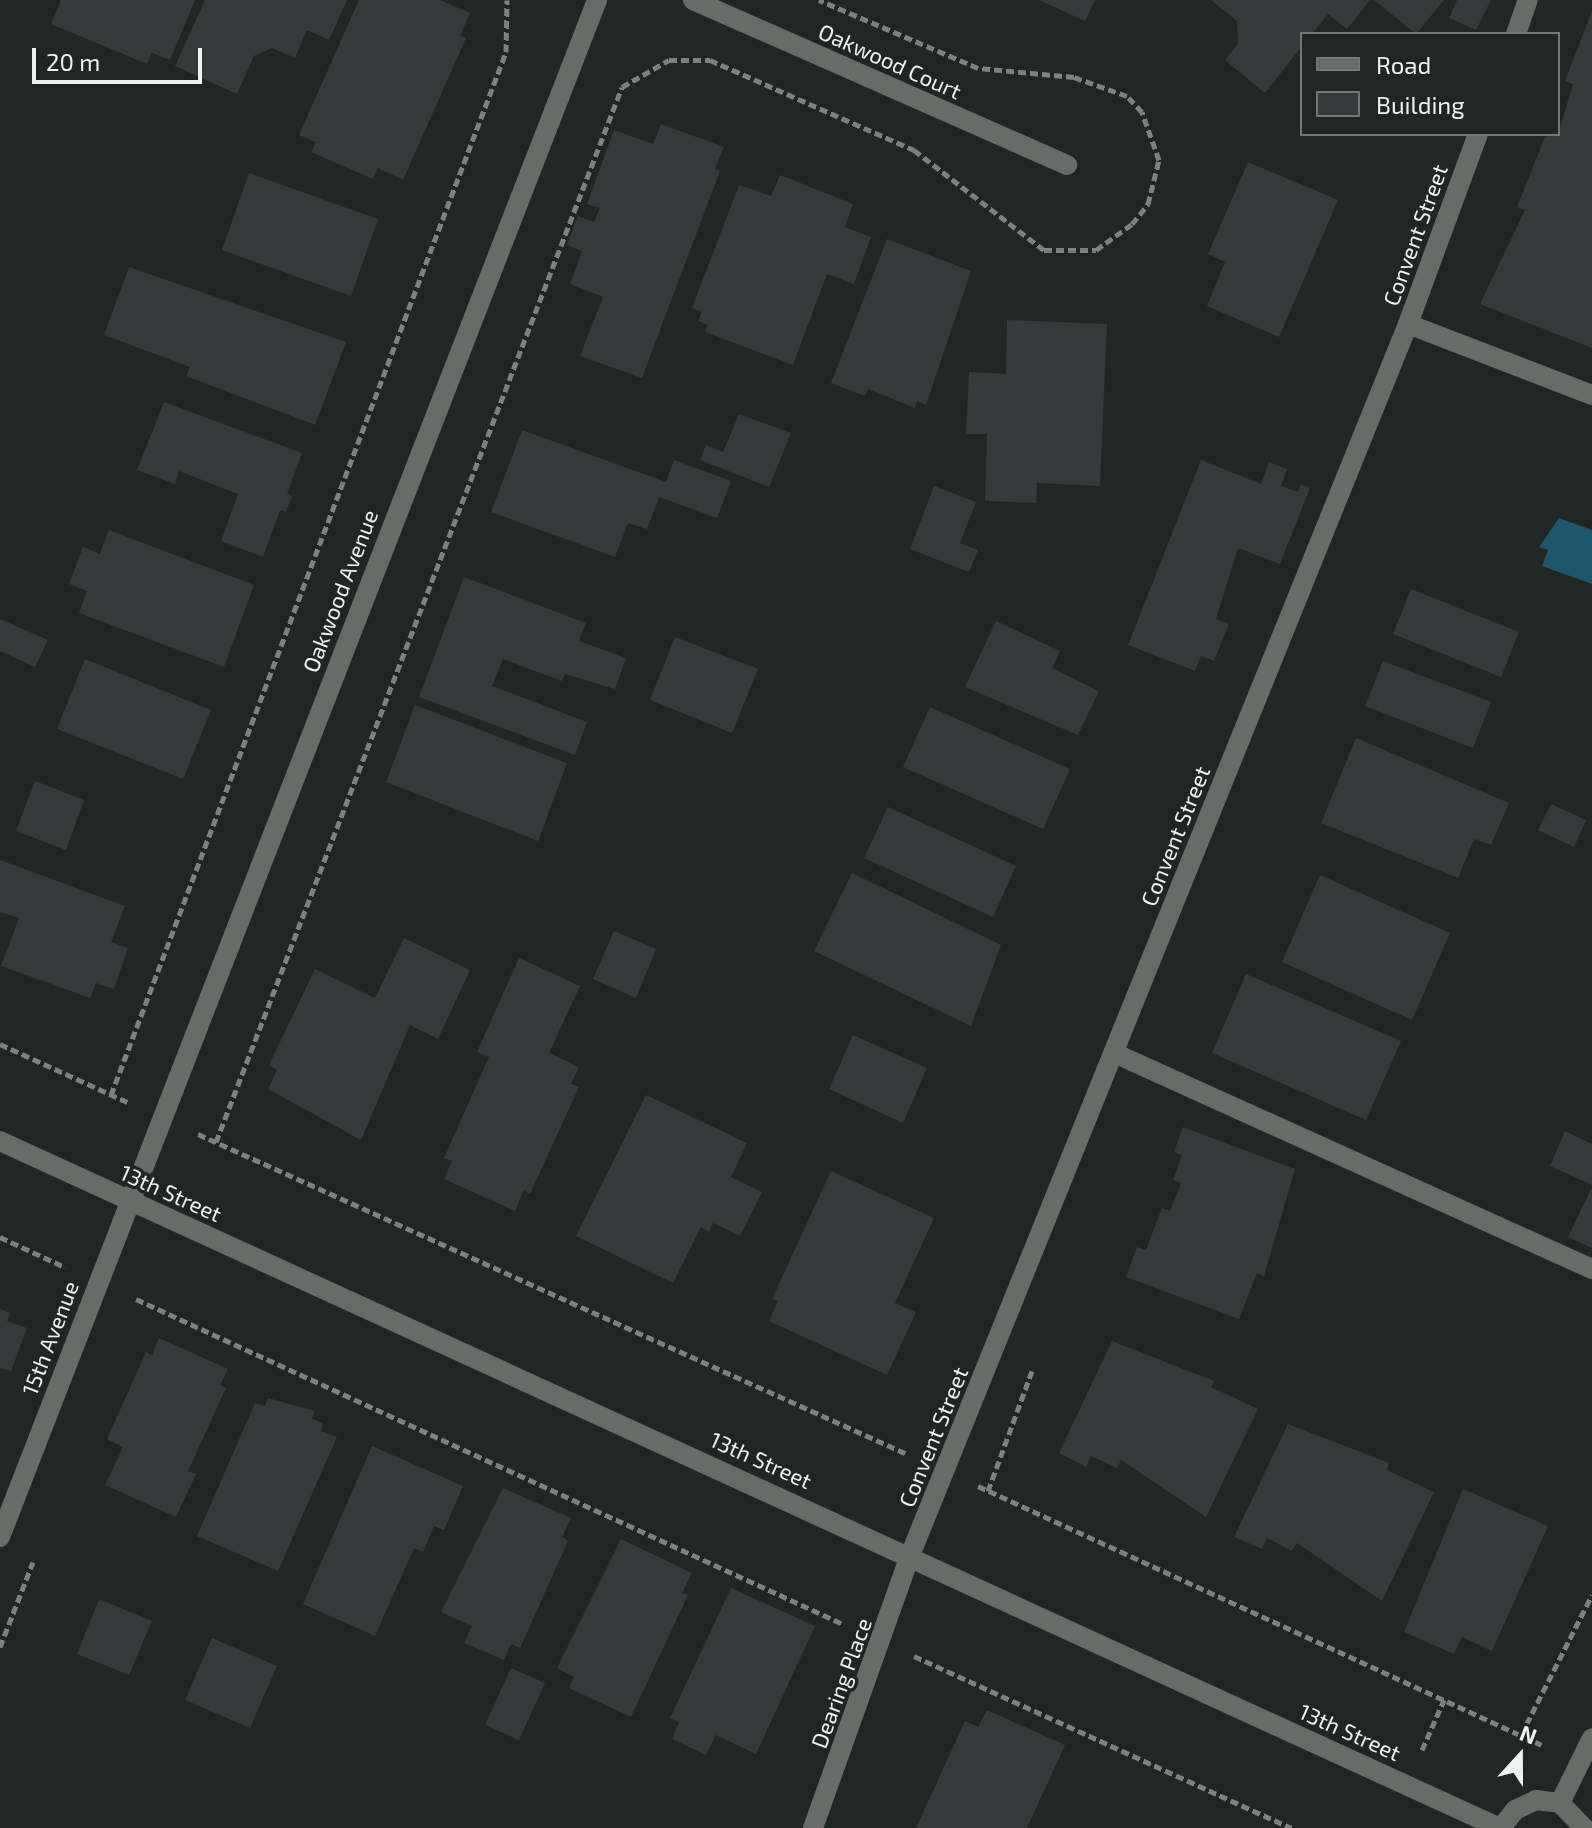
<!DOCTYPE html>
<html>
<head>
<meta charset="utf-8">
<style>
  body { margin:0 }
  #map { position:relative; width:1592px; height:1828px; overflow:hidden; background:#202624; font-family:"Exo 2",sans-serif }
  div>[style] { position:absolute }
  [style*='--x'] { left:calc(var(--x)*1px); top:calc(var(--y)*1px); width:calc(var(--w)*1px); rotate:calc(var(--a)*1deg) }
  .water>* { inset:0; background:#1d576d }
  .building>* { inset:0; background:#333b3b }
  .path>* { height:5px; margin-top:-2.5px; transform-origin:0; background:repeating-linear-gradient(90deg,#7c8280 0 8px,transparent 0 12px) }
  .lane>* { height:20px; margin:-10px; padding:0 10px; transform-origin:10px; border-radius:10px; background:#696b68 }
  .street>* { height:20px; margin:-10px; padding:0 10px; transform-origin:10px; border-radius:10px; background:#696b68 }
  span { translate:-50% -50%; white-space:nowrap; text-align:center; line-height:1.15; -webkit-text-stroke:7px #202624; paint-order:stroke }
  .street-label { font-size:22px; color:#eef3f1 }
  .legend { position:absolute; left:1300px; top:32px; width:260px; height:104px; box-sizing:border-box; background:#202624; border:2px solid #727876; margin:0; padding:10px 14px; list-style:none; font-size:24px; color:#eef3f1 }
  .legend li { display:flex; align-items:center; gap:16px; height:40px }
  .legend b { width:40px; border:2px solid #727876 }
  .north { position:absolute; left:1480px; top:1716px; width:80px; height:80px; -webkit-text-stroke:6px #202624; paint-order:stroke; rotate:21deg; font-size:22px; font-weight:700; line-height:32px; text-align:center; color:#eef3f1 }
  .north::after { content:''; display:block; margin:auto; width:28px; height:36px; background:#eef3f1; clip-path:polygon(50% 0,100% 100%,50% 72%,0 100%) }
  .scale { position:absolute; left:32px; top:48px; width:170px; height:36px; box-sizing:border-box; border:4px solid #eef3f1; border-top:0; padding-left:10px; font-size:24px; line-height:28px; white-space:nowrap; color:#eef3f1; -webkit-text-stroke:6px #202624; paint-order:stroke }
</style>
</head>
<body>
<div id="map">
  <div class="water">
    <div style="clip-path:polygon(1559px 518px,1592px 530px,1592px 584px,1542px 566px,1548px 550px,1539px 547px)"></div>
  </div>
  <div class="building">
    <div style="clip-path:polygon(61px 0,195px 0,170px 60px,152px 53px,147px 64px,51px 24px)"></div>
    <div style="clip-path:polygon(205px 0,347px 0,329px 40px,307px 30px,295px 58px,272px 48px,254px 56px,237px 94px,175px 66px)"></div>
    <div style="clip-path:polygon(359px 0,440px 0,470px 13px,460px 36px,466px 38px,403px 180px,378px 168px,373px 179px,311px 152px,316px 142px,299px 135px)"></div>
    <div style="clip-path:polygon(1039px 0,1095px 0,1085px 21px)"></div>
    <div style="clip-path:polygon(1211px 0,1370px 0,1347px 29px,1328px 14px,1312px 34px,1302px 34px,1302px 46px,1265px 93px,1225px 60px,1238px 44px,1237px 21px)"></div>
    <div style="clip-path:polygon(1374px 0,1444px 0,1416px 34px)"></div>
    <div style="clip-path:polygon(1457px 0,1491px 0,1476px 30px,1449px 18px)"></div>
    <div style="clip-path:polygon(1592px 11px,1592px 348px,1480px 304px,1525px 210px,1517px 207px,1545px 137px,1558px 134px,1573px 84px,1565px 81px)"></div>
    <div style="clip-path:polygon(661px 124px,724px 147px,715px 169px,720px 171px,642px 378px,580px 356px,603px 297px,570px 284px,582px 251px,567px 245px,578px 216px,594px 222px,600px 208px,587px 204px,614px 130px,653px 144px)"></div>
    <div style="clip-path:polygon(1248px 162px,1338px 200px,1279px 337px,1207px 306px,1225px 262px,1208px 254px)"></div>
    <div style="clip-path:polygon(249px 173px,378px 219px,351px 296px,222px 250px)"></div>
    <div style="clip-path:polygon(780px 175px,853px 204px,845px 227px,871px 237px,854px 284px,827px 274px,793px 365px,705px 332px,708px 325px,698px 321px,702px 312px,692px 308px,739px 185px,771px 196px)"></div>
    <div style="clip-path:polygon(887px 239px,971px 271px,926px 405px,917px 401px,915px 408px,868px 389px,865px 396px,831px 383px)"></div>
    <div style="clip-path:polygon(129px 267px,346px 342px,315px 425px,186px 376px,190px 367px,104px 335px)"></div>
    <div style="clip-path:polygon(1007px 320px,1107px 324px,1100px 486px,1037px 483px,1036px 503px,985px 501px,987px 434px,966px 434px,969px 372px,1006px 374px)"></div>
    <div style="clip-path:polygon(164px 402px,302px 453px,287px 494px,292px 496px,286px 512px,280px 510px,263px 557px,221px 541px,238px 494px,179px 471px,175px 484px,137px 470px)"></div>
    <div style="clip-path:polygon(739px 414px,791px 433px,769px 487px,700px 460px,706px 445px,723px 452px)"></div>
    <div style="clip-path:polygon(522px 430px,666px 482px,674px 460px,731px 481px,717px 518px,659px 497px,647px 529px,628px 523px,615px 557px,491px 512px)"></div>
    <div style="clip-path:polygon(1201px 460px,1261px 484px,1269px 462px,1287px 469px,1281px 486px,1298px 492px,1301px 484px,1310px 488px,1280px 564px,1238px 548px,1216px 619px,1229px 624px,1214px 661px,1201px 656px,1195px 671px,1128px 645px)"></div>
    <div style="clip-path:polygon(934px 486px,976px 502px,960px 543px,978px 550px,969px 572px,910px 549px)"></div>
    <div style="clip-path:polygon(109px 530px,254px 585px,224px 667px,79px 613px,87px 591px,69px 584px,83px 547px,100px 554px)"></div>
    <div style="clip-path:polygon(464px 577px,586px 623px,579px 641px,626px 658px,615px 689px,565px 674px,562px 681px,503px 659px,492px 686px,587px 722px,575px 755px,419px 697px)"></div>
    <div style="clip-path:polygon(1411px 589px,1519px 632px,1501px 677px,1393px 634px)"></div>
    <div style="clip-path:polygon(0 619px,48px 640px,35px 667px,0 651px)"></div>
    <div style="clip-path:polygon(996px 621px,1060px 651px,1052px 668px,1099px 691px,1078px 735px,965px 687px)"></div>
    <div style="clip-path:polygon(675px 637px,758px 669px,732px 733px,650px 700px)"></div>
    <div style="clip-path:polygon(85px 659px,211px 710px,183px 779px,57px 729px)"></div>
    <div style="clip-path:polygon(1383px 661px,1491px 702px,1473px 748px,1365px 706px)"></div>
    <div style="clip-path:polygon(415px 705px,567px 763px,538px 841px,386px 782px)"></div>
    <div style="clip-path:polygon(930px 707px,1070px 769px,1043px 829px,903px 767px)"></div>
    <div style="clip-path:polygon(1356px 738px,1509px 803px,1491px 845px,1474px 839px,1458px 878px,1321px 823px)"></div>
    <div style="clip-path:polygon(35px 781px,84px 800px,66px 850px,16px 831px)"></div>
    <div style="clip-path:polygon(1551px 804px,1586px 820px,1574px 847px,1538px 830px)"></div>
    <div style="clip-path:polygon(888px 807px,1016px 866px,993px 917px,864px 858px)"></div>
    <div style="clip-path:polygon(0 860px,125px 906px,111px 942px,128px 948px,114px 989px,96px 983px,90px 998px,1px 966px,19px 918px,0 912px)"></div>
    <div style="clip-path:polygon(852px 873px,1001px 945px,971px 1026px,814px 951px)"></div>
    <div style="clip-path:polygon(1320px 875px,1450px 933px,1412px 1020px,1282px 962px)"></div>
    <div style="clip-path:polygon(614px 931px,656px 949px,636px 998px,593px 979px)"></div>
    <div style="clip-path:polygon(404px 938px,470px 970px,438px 1039px,410px 1025px,361px 1140px,268px 1089px,277px 1070px,269px 1065px,315px 969px,375px 998px)"></div>
    <div style="clip-path:polygon(519px 958px,580px 986px,549px 1053px,579px 1067px,571px 1084px,579px 1087px,530px 1194px,524px 1190px,515px 1211px,444px 1179px,452px 1161px,444px 1158px,489px 1057px,477px 1052px)"></div>
    <div style="clip-path:polygon(1246px 974px,1401px 1041px,1366px 1120px,1212px 1053px)"></div>
    <div style="clip-path:polygon(853px 1035px,927px 1068px,903px 1123px,829px 1089px)"></div>
    <div style="clip-path:polygon(646px 1095px,747px 1143px,731px 1177px,762px 1192px,740px 1236px,713px 1223px,709px 1232px,701px 1227px,673px 1283px,576px 1236px)"></div>
    <div style="clip-path:polygon(1183px 1127px,1295px 1169px,1264px 1276px,1257px 1273px,1239px 1319px,1126px 1277px,1137px 1247px,1146px 1250px,1162px 1208px,1170px 1211px,1181px 1183px,1173px 1180px,1182px 1155px,1174px 1152px)"></div>
    <div style="clip-path:polygon(1565px 1131px,1592px 1144px,1592px 1185px,1550px 1166px)"></div>
    <div style="clip-path:polygon(831px 1171px,934px 1218px,895px 1303px,916px 1312px,887px 1375px,769px 1321px,778px 1301px,772px 1299px)"></div>
    <div style="clip-path:polygon(1592px 1187px,1592px 1248px,1568px 1237px)"></div>
    <div style="clip-path:polygon(0 1309px,10px 1313px,7px 1321px,27px 1328px,11px 1371px,0 1368px)"></div>
    <div style="clip-path:polygon(159px 1338px,228px 1369px,220px 1385px,226px 1388px,188px 1471px,196px 1474px,176px 1517px,105px 1485px,123px 1447px,107px 1439px,146px 1352px,152px 1355px)"></div>
    <div style="clip-path:polygon(1112px 1341px,1214px 1381px,1211px 1387px,1258px 1409px,1206px 1517px,1121px 1460px,1117px 1468px,1091px 1456px,1086px 1467px,1059px 1453px)"></div>
    <div style="clip-path:polygon(268px 1398px,315px 1411px,312px 1418px,323px 1424px,321px 1431px,337px 1437px,278px 1571px,197px 1536px,255px 1403px,265px 1406px)"></div>
    <div style="clip-path:polygon(1288px 1424px,1389px 1463px,1387px 1470px,1434px 1492px,1382px 1601px,1297px 1543px,1292px 1551px,1267px 1538px,1262px 1549px,1234px 1537px)"></div>
    <div style="clip-path:polygon(372px 1446px,463px 1486px,444px 1530px,434px 1526px,423px 1552px,414px 1548px,375px 1636px,303px 1604px)"></div>
    <div style="clip-path:polygon(503px 1488px,571px 1518px,562px 1537px,568px 1541px,520px 1648px,511px 1644px,504px 1660px,464px 1643px,472px 1626px,441px 1612px)"></div>
    <div style="clip-path:polygon(1463px 1489px,1548px 1526px,1492px 1651px,1462px 1637px,1454px 1654px,1404px 1632px)"></div>
    <div style="clip-path:polygon(621px 1539px,692px 1573px,682px 1593px,688px 1595px,631px 1717px,569px 1688px,574px 1677px,557px 1668px)"></div>
    <div style="clip-path:polygon(731px 1588px,815px 1626px,756px 1754px,716px 1735px,706px 1755px,672px 1739px,679px 1722px,670px 1718px)"></div>
    <div style="clip-path:polygon(99px 1599px,152px 1621px,129px 1675px,77px 1654px)"></div>
    <div style="clip-path:polygon(212px 1638px,277px 1666px,250px 1728px,185px 1700px)"></div>
    <div style="clip-path:polygon(511px 1668px,545px 1683px,519px 1740px,485px 1725px)"></div>
    <div style="clip-path:polygon(987px 1710px,1065px 1745px,1027px 1828px,916px 1828px,965px 1721px,978px 1727px)"></div>
  </div>
  <div class="path">
    <div style="--x:0;--y:1044;--w:140;--a:24.5"></div>
    <div style="--x:111;--y:1095;--w:1115;--a:-69.26"></div>
    <div style="--x:506;--y:52;--w:52;--a:-88.9"></div>
    <div style="--x:198;--y:1134;--w:778;--a:24.29"></div>
    <div style="--x:216;--y:1142;--w:1130;--a:-68.95"></div>
    <div style="--x:622;--y:87;--w:54;--a:-29.9"></div>
    <div style="--x:669;--y:60;--w:41;--a:0"></div>
    <div style="--x:710;--y:60;--w:223;--a:23.8"></div>
    <div style="--x:914;--y:150;--w:164;--a:37.6"></div>
    <div style="--x:1044;--y:250;--w:52;--a:0"></div>
    <div style="--x:1096;--y:250;--w:44;--a:-35.8"></div>
    <div style="--x:1132;--y:224;--w:26;--a:-51"></div>
    <div style="--x:1148;--y:204;--w:45;--a:-76"></div>
    <div style="--x:1159;--y:160;--w:51;--a:-109.5"></div>
    <div style="--x:1142;--y:112;--w:22;--a:-133"></div>
    <div style="--x:1127;--y:96;--w:56;--a:-160.3"></div>
    <div style="--x:1074;--y:77;--w:96;--a:-174.6"></div>
    <div style="--x:978;--y:68;--w:173;--a:-156.8"></div>
    <div style="--x:0;--y:1237;--w:72;--a:24.8"></div>
    <div style="--x:136;--y:1299;--w:778;--a:24.69"></div>
    <div style="--x:978;--y:1486;--w:623;--a:24.67"></div>
    <div style="--x:988;--y:1491;--w:128;--a:-69.9"></div>
    <div style="--x:0;--y:1647;--w:91;--a:-68.8"></div>
    <div style="--x:914;--y:1656;--w:415;--a:24.5"></div>
    <div style="--x:1521;--y:1735;--w:157;--a:-63.1"></div>
    <div style="--x:1422;--y:1750;--w:55;--a:-66.3"></div>
  </div>
  <div class="lane">
    <div style="--x:1408;--y:324;--w:197;--a:21.1"></div>
    <div style="--x:1114;--y:1053;--w:525;--a:24.32"></div>
  </div>
  <div class="street">
    <div style="--x:693;--y:0;--w:409;--a:23.8"></div>
    <div style="--x:1516;--y:34;--w:36;--a:-71"></div>
    <div style="--x:0;--y:1141;--w:1650;--a:24.61"></div>
    <div style="--x:0;--y:1537;--w:1649;--a:-68.77"></div>
    <div style="--x:1560;--y:1803;--w:72;--a:-63.8"></div>
    <div style="--x:813;--y:1828;--w:292;--a:-70.4"></div>
    <div style="--x:911;--y:1553;--w:1326;--a:-67.98"></div>
    <div style="--x:1408;--y:324;--w:202;--a:-69.8"></div>
    <div style="--x:1501;--y:1828;--w:23;--a:-52"></div>
    <div style="--x:1515;--y:1810;--w:23;--a:-25"></div>
    <div style="--x:1536;--y:1800;--w:24;--a:7"></div>
    <div style="--x:1560;--y:1803;--w:35;--a:46"></div>
  </div>
  <div class="street-label">
    <span style="left:890px;top:61px;rotate:24deg">Oakwood Court</span>
    <span style="left:1415px;top:235px;rotate:-70deg">Convent Street</span>
    <span style="left:340px;top:591px;rotate:-69deg">Oakwood Avenue</span>
    <span style="left:1175px;top:836px;rotate:-68deg">Convent Street</span>
    <span style="left:171px;top:1193px;rotate:24deg">13th Street</span>
    <span style="left:50px;top:1338px;rotate:-69deg">15th Avenue</span>
    <span style="left:933px;top:1437px;rotate:-68deg">Convent Street</span>
    <span style="left:761px;top:1460px;rotate:24deg">13th Street</span>
    <span style="left:841px;top:1683px;rotate:-70deg">Dearing Place</span>
    <span style="left:1350px;top:1732px;rotate:24deg">13th Street</span>
  </div>
  <ul class="legend">
  <li><b style="height:10px;background:#696b68"></b>Road</li>
  <li><b style="height:22px;background:#333b3b"></b>Building</li>
  </ul>
  <div class="north">N</div>
  <div class="scale">20 m</div>
</div>
</body>
</html>
